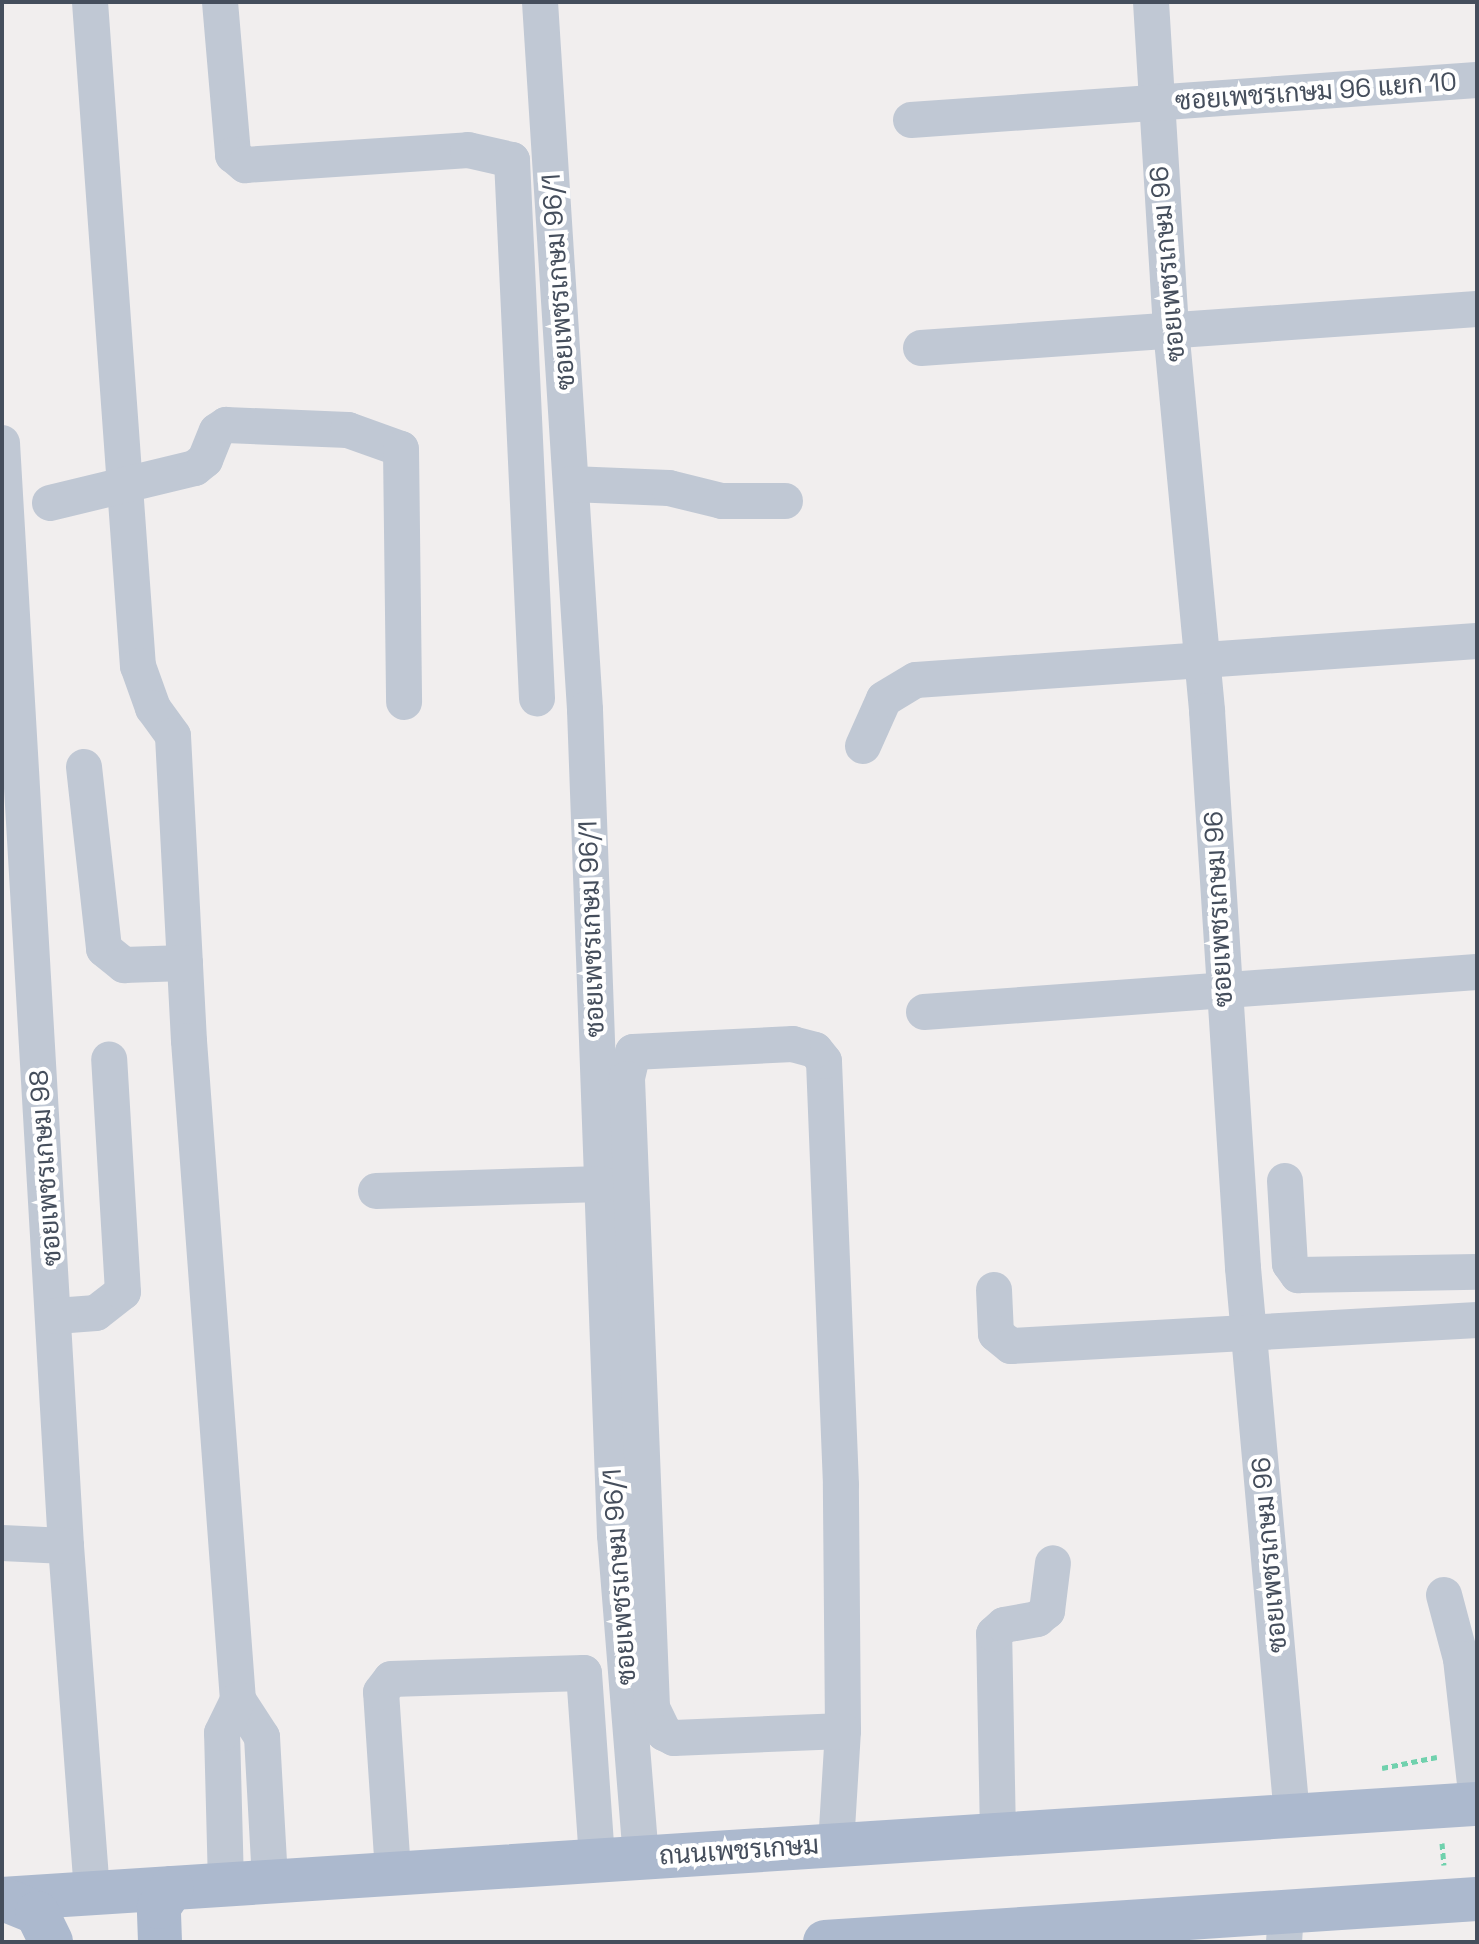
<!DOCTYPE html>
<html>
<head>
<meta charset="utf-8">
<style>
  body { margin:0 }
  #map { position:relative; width:1479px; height:1944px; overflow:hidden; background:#f1eeee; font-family:"Space Grotesk",Sarabun,sans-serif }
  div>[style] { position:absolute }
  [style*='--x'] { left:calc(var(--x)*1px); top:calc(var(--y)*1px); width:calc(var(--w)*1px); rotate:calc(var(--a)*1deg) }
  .path>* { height:5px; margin-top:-2.5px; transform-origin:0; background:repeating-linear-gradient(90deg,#70d1ad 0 6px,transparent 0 10px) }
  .minor>* { height:36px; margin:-18px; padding:0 18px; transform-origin:18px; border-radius:18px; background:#c0c8d4 }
  .major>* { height:44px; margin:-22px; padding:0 22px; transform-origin:22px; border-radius:22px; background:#acb9ce }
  span { translate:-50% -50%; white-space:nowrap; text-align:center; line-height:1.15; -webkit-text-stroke:8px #fff; paint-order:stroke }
  .street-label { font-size:26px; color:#454e5c }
  .frame { position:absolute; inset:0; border:4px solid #454e5c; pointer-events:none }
</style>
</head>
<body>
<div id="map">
  <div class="path">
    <div style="--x:1382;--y:1768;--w:56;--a:-11.3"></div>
    <div style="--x:1442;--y:1843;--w:22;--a:85"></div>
  </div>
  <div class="minor">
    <div style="--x:90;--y:2;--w:666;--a:85.87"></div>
    <div style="--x:138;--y:666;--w:45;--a:70.3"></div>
    <div style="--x:153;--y:708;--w:34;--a:54"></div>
    <div style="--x:173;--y:736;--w:305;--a:87"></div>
    <div style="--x:189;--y:1041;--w:661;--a:85.75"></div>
    <div style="--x:238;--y:1700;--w:44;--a:57"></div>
    <div style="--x:262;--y:1737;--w:144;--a:86.8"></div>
    <div style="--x:220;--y:2;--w:154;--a:85.1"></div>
    <div style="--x:233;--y:155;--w:16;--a:40"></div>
    <div style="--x:245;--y:165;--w:224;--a:-3.8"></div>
    <div style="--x:468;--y:150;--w:45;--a:12.8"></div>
    <div style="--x:512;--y:160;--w:539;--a:87.34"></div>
    <div style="--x:540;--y:2;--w:709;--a:86.36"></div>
    <div style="--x:585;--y:710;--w:826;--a:87.92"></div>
    <div style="--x:615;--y:1535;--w:323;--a:85.4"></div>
    <div style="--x:1151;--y:2;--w:328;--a:86.5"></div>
    <div style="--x:1171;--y:329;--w:384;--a:84.6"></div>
    <div style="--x:1207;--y:711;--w:558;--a:86.3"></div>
    <div style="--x:1243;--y:1268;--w:550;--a:84.89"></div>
    <div style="--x:911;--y:120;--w:567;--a:-4.04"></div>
    <div style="--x:921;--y:348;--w:557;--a:-4.01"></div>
    <div style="--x:2;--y:443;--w:1105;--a:86.68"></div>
    <div style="--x:66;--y:1546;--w:349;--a:85.7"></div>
    <div style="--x:571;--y:484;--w:98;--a:2.3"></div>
    <div style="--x:669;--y:488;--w:55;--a:13.8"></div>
    <div style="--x:722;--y:501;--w:63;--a:0"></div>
    <div style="--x:50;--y:503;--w:149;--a:-13.6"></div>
    <div style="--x:195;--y:468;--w:13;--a:-39"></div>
    <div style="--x:205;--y:460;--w:31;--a:-68"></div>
    <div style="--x:217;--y:431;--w:11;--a:-34"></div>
    <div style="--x:226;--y:425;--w:122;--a:2.3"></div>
    <div style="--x:348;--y:430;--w:56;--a:19.7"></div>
    <div style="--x:401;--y:449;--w:253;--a:89.3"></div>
    <div style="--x:863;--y:746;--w:51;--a:-65.9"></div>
    <div style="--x:884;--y:699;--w:37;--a:-31"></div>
    <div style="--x:916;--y:680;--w:562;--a:-3.98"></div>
    <div style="--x:84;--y:767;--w:183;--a:83.7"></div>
    <div style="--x:104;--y:949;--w:26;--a:39"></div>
    <div style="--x:124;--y:965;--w:61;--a:-1.9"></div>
    <div style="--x:924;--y:1012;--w:554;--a:-4.14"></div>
    <div style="--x:1285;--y:1181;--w:83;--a:86.6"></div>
    <div style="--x:1290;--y:1264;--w:14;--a:54"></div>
    <div style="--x:1298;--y:1275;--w:179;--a:-1"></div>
    <div style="--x:376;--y:1191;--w:226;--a:-1.8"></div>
    <div style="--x:994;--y:1290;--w:44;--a:87.4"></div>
    <div style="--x:996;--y:1334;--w:19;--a:39"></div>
    <div style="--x:1011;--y:1346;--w:467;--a:-3.2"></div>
    <div style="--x:56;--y:1316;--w:40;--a:-4.3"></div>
    <div style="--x:96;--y:1313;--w:34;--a:-38"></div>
    <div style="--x:123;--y:1292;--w:233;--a:-93.4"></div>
    <div style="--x:2;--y:1543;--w:64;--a:2.7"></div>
    <div style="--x:1444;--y:1595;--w:66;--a:75.1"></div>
    <div style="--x:1461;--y:1659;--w:143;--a:83.6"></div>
    <div style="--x:998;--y:1835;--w:201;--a:-91.1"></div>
    <div style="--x:994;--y:1634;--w:13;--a:-42"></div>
    <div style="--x:1004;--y:1625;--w:34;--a:-10"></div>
    <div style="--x:1037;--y:1619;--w:13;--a:-39"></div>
    <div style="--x:1047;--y:1611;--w:48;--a:-82.9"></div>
    <div style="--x:836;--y:1845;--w:114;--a:-86.5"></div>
    <div style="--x:843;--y:1731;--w:246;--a:-90.5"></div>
    <div style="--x:841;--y:1485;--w:424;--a:-92.3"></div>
    <div style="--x:824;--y:1061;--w:14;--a:-129"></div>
    <div style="--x:815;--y:1050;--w:23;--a:-165"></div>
    <div style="--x:793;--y:1044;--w:160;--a:177.1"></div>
    <div style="--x:633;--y:1052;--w:28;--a:103"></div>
    <div style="--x:627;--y:1079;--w:629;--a:87.72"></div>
    <div style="--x:652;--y:1708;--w:28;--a:64"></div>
    <div style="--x:664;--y:1733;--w:11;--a:27"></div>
    <div style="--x:674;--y:1738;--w:169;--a:-2.4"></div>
    <div style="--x:393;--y:1872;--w:180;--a:-93.8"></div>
    <div style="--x:381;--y:1692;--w:16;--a:-52"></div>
    <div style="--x:391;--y:1679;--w:193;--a:-1.8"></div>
    <div style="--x:584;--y:1673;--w:186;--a:86"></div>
    <div style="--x:226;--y:1884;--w:151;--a:-91.5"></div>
    <div style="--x:222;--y:1733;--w:37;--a:-64"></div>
    <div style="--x:1284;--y:1942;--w:30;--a:-86"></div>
  </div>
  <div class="major">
    <div style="--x:2;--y:1899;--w:1478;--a:-3.69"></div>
    <div style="--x:3;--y:1899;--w:37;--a:22"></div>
    <div style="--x:37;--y:1913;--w:32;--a:64"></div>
    <div style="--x:160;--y:1942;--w:35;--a:-92"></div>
    <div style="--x:159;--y:1907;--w:23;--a:-56"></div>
    <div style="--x:825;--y:1942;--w:653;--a:-3.77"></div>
  </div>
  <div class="street-label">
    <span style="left:1316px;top:92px;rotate:-4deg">ซอยเพชรเกษม 96 แยก 10</span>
    <span style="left:1168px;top:264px;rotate:-95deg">ซอยเพชรเกษม 96</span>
    <span style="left:559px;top:282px;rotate:-94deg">ซอยเพชรเกษม 96/1</span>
    <span style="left:1219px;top:909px;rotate:-93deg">ซอยเพชรเกษม 96</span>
    <span style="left:592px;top:929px;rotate:-92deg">ซอยเพชรเกษม 96/1</span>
    <span style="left:46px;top:1168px;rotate:-94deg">ซอยเพชรเกษม 98</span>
    <span style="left:1270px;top:1555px;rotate:-95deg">ซอยเพชรเกษม 96</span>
    <span style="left:620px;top:1577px;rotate:-94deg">ซอยเพชรเกษม 96/1</span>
    <span style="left:739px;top:1851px;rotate:-4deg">ถนนเพชรเกษม</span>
  </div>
  <div class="frame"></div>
</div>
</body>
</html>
